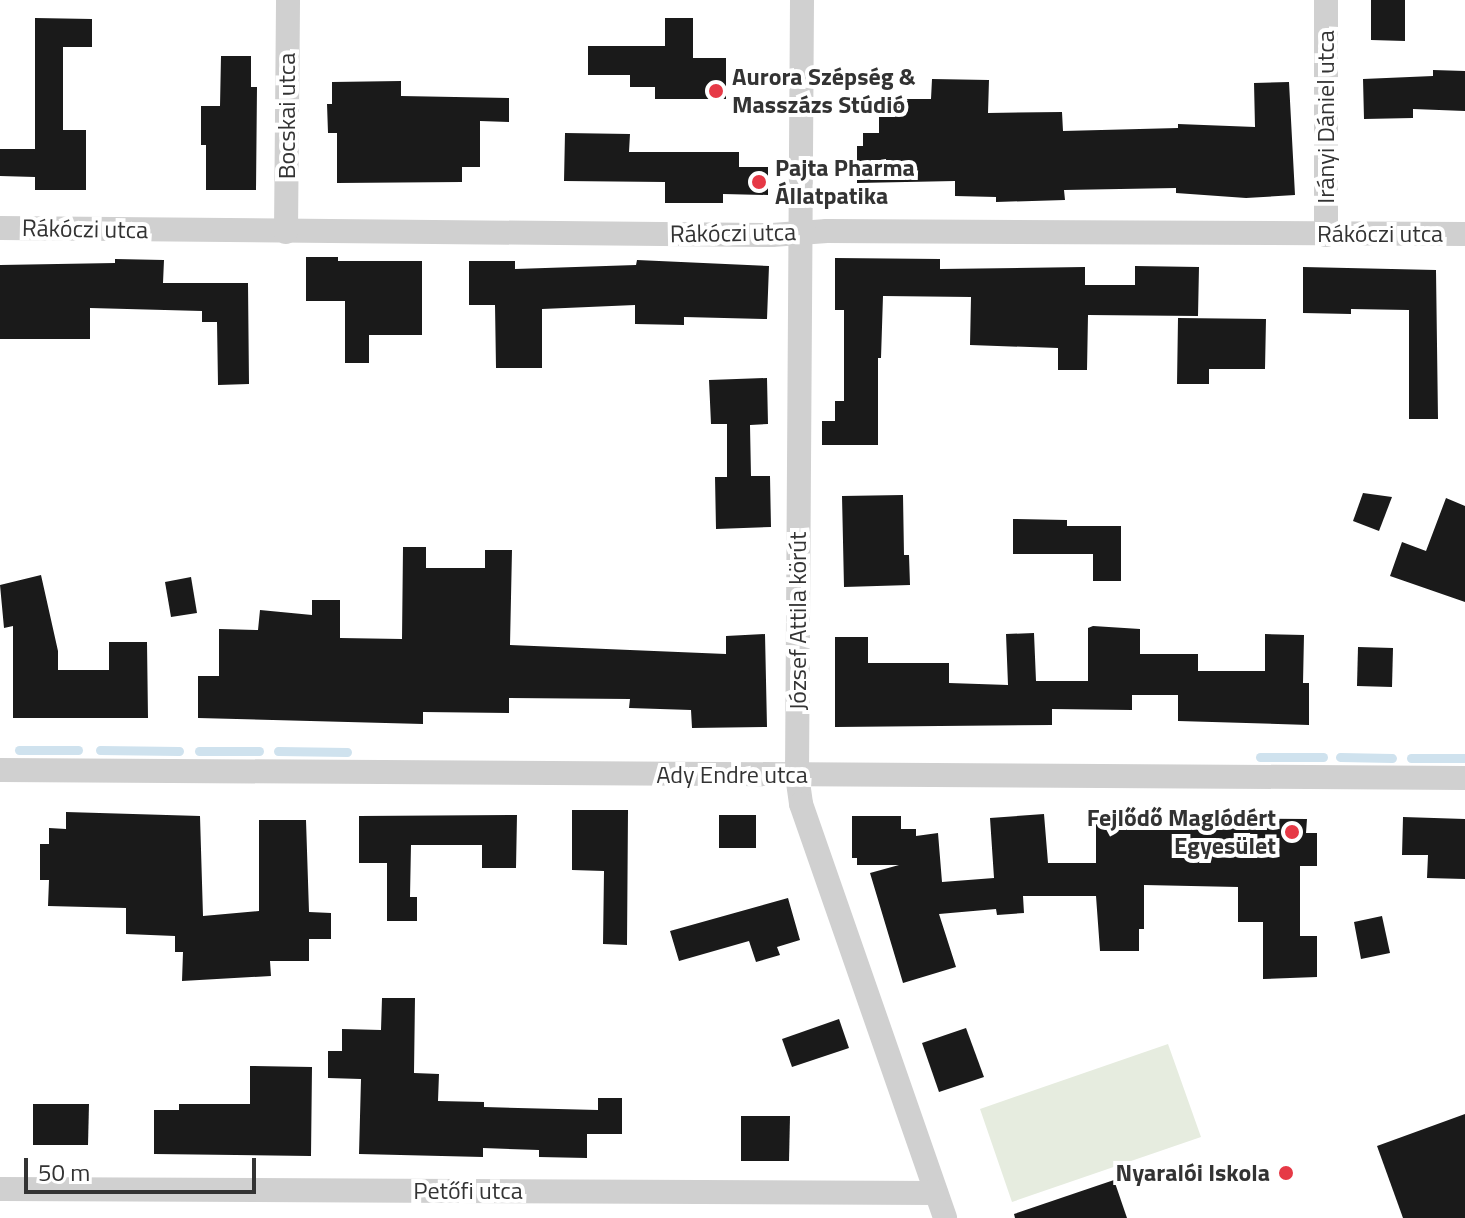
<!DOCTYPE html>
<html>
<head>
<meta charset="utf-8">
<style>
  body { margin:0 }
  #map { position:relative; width:1465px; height:1218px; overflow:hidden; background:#fff; font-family:"Titillium Web",sans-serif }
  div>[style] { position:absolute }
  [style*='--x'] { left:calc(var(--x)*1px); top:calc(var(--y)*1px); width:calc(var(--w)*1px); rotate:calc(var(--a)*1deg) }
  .green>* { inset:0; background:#e6ecdf }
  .stream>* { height:9px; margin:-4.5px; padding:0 4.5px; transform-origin:4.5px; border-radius:4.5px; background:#cfe2ee }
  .building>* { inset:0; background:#1a1a1a }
  .minor>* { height:24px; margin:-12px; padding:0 12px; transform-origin:12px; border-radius:12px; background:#d0d0d0 }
  .dots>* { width:22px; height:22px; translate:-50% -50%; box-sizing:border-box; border:4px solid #fff; border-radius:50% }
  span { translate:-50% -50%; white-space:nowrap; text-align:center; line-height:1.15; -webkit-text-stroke:8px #fff; paint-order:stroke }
  .poi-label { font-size:24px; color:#333; font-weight:700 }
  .left { translate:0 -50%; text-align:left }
  .right { translate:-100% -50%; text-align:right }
  .street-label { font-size:24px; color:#333 }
  .scale { position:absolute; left:24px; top:1158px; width:232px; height:36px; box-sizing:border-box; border:4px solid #333; border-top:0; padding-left:10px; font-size:24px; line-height:28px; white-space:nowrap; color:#333; -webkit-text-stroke:6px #fff; paint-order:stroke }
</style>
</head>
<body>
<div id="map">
  <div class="green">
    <div style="clip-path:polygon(1168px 1044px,1201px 1137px,1012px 1202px,980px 1109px)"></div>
  </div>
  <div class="stream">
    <div style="--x:19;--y:750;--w:59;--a:0"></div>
    <div style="--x:100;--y:750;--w:79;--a:0.7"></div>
    <div style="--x:199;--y:751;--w:60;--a:0"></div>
    <div style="--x:278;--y:751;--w:69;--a:0.8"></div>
    <div style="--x:1260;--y:757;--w:63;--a:0"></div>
    <div style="--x:1340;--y:757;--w:52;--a:1.1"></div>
    <div style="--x:1411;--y:758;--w:54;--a:0"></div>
  </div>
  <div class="building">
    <div style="clip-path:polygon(1371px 0,1405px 0,1405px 41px,1371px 40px)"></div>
    <div style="clip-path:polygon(35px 18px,92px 19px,92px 47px,63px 47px,63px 130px,86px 130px,86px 190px,35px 190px,35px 177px,0 176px,0 149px,35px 149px)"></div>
    <div style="clip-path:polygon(665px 18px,693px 18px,693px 58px,726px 58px,726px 99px,655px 99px,655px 87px,630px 87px,630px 75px,588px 75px,588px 46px,665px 46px)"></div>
    <div style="clip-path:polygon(221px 56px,251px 56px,251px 87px,257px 87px,256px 190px,206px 190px,206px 145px,201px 145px,201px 106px,220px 106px)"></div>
    <div style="clip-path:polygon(1433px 70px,1465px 71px,1465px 111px,1413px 109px,1413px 118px,1364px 119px,1363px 79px,1433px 76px)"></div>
    <div style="clip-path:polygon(932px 79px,989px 80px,988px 113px,1062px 112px,1063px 131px,1178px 128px,1178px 124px,1255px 127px,1254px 83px,1289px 82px,1295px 195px,1246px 198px,1176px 193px,1176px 188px,1064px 190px,1065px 200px,996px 202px,996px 197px,955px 196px,955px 181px,857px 183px,857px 146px,863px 146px,863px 133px,879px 133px,879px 99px,931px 99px)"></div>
    <div style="clip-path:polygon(401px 81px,401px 96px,509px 98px,509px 122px,480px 121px,480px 167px,462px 167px,462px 182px,337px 183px,337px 133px,328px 133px,327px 104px,332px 104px,332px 82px)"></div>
    <div style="clip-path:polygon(565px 133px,630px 134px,629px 152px,739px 152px,739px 167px,768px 167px,768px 195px,723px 194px,723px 203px,665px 203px,665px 182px,564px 181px)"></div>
    <div style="clip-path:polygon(306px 257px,338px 257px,338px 261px,422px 261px,422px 335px,369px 335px,369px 363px,345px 363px,345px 301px,306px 301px)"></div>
    <div style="clip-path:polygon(835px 258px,940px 259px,940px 269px,1085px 267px,1085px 285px,1135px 285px,1135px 266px,1199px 267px,1198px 316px,1088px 315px,1087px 370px,1058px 370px,1058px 348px,970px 345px,971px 297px,883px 296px,881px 358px,878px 358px,878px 445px,822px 445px,822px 421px,835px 421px,835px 401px,844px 401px,844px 310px,835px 310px)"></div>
    <div style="clip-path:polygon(115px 259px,164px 260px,163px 283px,248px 283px,249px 384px,218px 385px,217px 322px,202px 322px,202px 311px,90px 308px,90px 339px,0 339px,0 265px,115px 263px)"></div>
    <div style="clip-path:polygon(637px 260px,769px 266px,767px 319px,684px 317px,684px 325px,635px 324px,635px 305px,542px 309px,542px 368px,496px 368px,495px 305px,469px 305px,469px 261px,515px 261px,515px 269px,636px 265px)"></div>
    <div style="clip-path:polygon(1303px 267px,1436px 270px,1438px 419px,1409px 419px,1409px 310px,1351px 309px,1351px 314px,1303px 313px)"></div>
    <div style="clip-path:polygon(1178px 318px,1266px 319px,1265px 369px,1209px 369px,1209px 384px,1177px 384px)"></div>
    <div style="clip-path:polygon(767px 378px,768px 424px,750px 425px,751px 476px,770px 476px,771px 527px,716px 529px,715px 477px,727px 477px,727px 424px,711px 424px,709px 380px)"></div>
    <div style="clip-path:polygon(1363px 493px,1392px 497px,1379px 531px,1353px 521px)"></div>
    <div style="clip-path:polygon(903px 495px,904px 555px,909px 555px,910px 585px,844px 587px,842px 496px)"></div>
    <div style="clip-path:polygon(1446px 498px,1465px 506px,1465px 602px,1390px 576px,1402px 542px,1426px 551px)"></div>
    <div style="clip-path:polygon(1013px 519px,1067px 520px,1067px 526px,1121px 526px,1121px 581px,1093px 581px,1093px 554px,1013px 554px)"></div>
    <div style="clip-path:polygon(403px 547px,426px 547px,426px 568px,485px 568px,485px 550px,512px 550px,510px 645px,726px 654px,726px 636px,765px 634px,767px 727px,692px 728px,691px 710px,629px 708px,630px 699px,509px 698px,509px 713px,423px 712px,423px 724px,198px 718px,198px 676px,219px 676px,219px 629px,258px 630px,260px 610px,312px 615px,312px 600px,340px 600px,340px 638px,402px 639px)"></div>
    <div style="clip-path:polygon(41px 575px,58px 651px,58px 670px,109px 670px,109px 642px,147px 642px,148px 718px,13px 718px,13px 626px,4px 628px,0 585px)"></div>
    <div style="clip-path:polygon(191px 577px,197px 613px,171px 617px,165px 582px)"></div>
    <div style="clip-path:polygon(1093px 626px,1140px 629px,1140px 654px,1198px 654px,1198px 671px,1265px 671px,1265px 634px,1304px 635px,1303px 683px,1309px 683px,1309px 725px,1178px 721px,1178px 695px,1132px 695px,1132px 710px,1052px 709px,1052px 725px,835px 727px,835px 637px,868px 637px,868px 663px,949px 663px,949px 683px,1008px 685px,1006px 634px,1034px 633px,1036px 681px,1088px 681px,1088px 628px)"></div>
    <div style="clip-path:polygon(1358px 647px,1393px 648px,1392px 687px,1357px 686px)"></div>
    <div style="clip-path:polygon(572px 810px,628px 810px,627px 945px,603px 944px,604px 871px,572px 870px)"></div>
    <div style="clip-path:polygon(66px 812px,200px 816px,203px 916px,259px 911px,259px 820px,306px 820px,309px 912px,331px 913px,331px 939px,309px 939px,309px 961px,270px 961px,271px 976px,182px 981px,183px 952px,175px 952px,175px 936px,126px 934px,126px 908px,48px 906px,49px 880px,40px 880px,40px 844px,49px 844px,49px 828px,66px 829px)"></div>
    <div style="clip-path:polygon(1044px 814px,1048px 863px,1096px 863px,1096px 816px,1128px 816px,1127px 830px,1182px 830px,1182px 818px,1307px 819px,1306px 833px,1317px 833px,1317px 866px,1300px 866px,1300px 936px,1317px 936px,1317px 977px,1263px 979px,1263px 922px,1238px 922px,1238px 887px,1144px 885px,1144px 929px,1139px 929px,1139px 951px,1100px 951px,1096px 896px,1023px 896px,1024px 913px,997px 915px,996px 909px,939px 914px,956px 967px,903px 983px,870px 873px,899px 865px,857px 865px,857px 858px,852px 858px,852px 816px,901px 816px,901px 829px,916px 829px,916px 836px,938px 833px,942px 882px,994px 878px,990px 818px)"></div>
    <div style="clip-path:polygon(517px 815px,516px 868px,482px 868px,482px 845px,411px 845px,410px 897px,417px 897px,417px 921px,387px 921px,387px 863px,359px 863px,359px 816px)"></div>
    <div style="clip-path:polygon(719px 815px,756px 815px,756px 848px,719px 848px)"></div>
    <div style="clip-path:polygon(1403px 817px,1465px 819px,1465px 879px,1427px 878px,1428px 855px,1402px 855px)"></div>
    <div style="clip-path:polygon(788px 898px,800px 940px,777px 947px,780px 955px,756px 962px,749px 941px,679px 961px,670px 931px)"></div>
    <div style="clip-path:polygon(1382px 916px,1390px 953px,1361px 959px,1354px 922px)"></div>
    <div style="clip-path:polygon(382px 998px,415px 998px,414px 1073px,439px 1074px,438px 1101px,484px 1102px,484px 1107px,598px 1110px,598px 1098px,622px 1098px,622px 1134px,587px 1134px,587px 1158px,539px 1157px,539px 1150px,483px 1148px,483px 1157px,359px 1154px,361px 1079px,328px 1078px,328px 1051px,342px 1051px,342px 1029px,381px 1030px)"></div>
    <div style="clip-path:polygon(839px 1019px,849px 1048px,792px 1067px,782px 1039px)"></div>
    <div style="clip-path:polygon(966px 1028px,984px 1077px,939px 1092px,922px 1043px)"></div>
    <div style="clip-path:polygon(250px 1066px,312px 1067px,311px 1156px,154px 1154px,154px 1110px,179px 1110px,179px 1104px,250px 1104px)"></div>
    <div style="clip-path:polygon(33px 1104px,89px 1104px,88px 1145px,33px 1145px)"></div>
    <div style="clip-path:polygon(1465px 1114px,1465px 1218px,1403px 1218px,1377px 1146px)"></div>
    <div style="clip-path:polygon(741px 1116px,790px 1116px,789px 1161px,741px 1161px)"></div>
    <div style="clip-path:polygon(1114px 1180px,1127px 1218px,1015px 1218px,1014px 1214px)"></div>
  </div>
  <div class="minor">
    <div style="--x:802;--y:0;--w:775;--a:90.37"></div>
    <div style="--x:797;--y:775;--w:29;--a:82"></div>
    <div style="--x:801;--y:804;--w:438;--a:70.8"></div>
    <div style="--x:0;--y:228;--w:772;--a:0.52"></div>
    <div style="--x:772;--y:235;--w:55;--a:-4.2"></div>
    <div style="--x:827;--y:231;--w:638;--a:0.27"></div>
    <div style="--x:286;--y:232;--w:232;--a:-89.5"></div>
    <div style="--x:1326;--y:235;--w:235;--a:-90"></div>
    <div style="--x:0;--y:770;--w:1465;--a:0.31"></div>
    <div style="--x:0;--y:1189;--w:936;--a:0.24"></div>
  </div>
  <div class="dots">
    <div style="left:716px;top:91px;background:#e63946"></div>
    <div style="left:759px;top:182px;background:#e63946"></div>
    <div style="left:1292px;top:832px;background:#e63946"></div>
    <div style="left:1286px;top:1173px;background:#e63946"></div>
  </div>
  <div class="poi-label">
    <span class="left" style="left:732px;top:91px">Aurora Szépség &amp;<br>Masszázs Stúdió</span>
    <span class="left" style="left:775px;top:182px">Pajta Pharma<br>Állatpatika</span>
    <span class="right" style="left:1276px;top:832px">Fejlődő Maglódért<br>Egyesület</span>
    <span class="right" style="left:1270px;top:1173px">Nyaralói Iskola</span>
  </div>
  <div class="street-label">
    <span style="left:287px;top:116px;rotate:-90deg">Bocskai utca</span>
    <span style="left:1326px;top:117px;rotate:-90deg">Irányi Dániel utca</span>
    <span style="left:85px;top:229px;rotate:1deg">Rákóczi utca</span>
    <span style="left:733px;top:233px;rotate:-1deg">Rákóczi utca</span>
    <span style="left:1380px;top:234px">Rákóczi utca</span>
    <span style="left:798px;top:621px;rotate:-90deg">József Attila körút</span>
    <span style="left:732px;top:775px">Ady Endre utca</span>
    <span style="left:468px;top:1191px">Petőfi utca</span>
  </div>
  <div class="scale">50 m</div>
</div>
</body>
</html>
